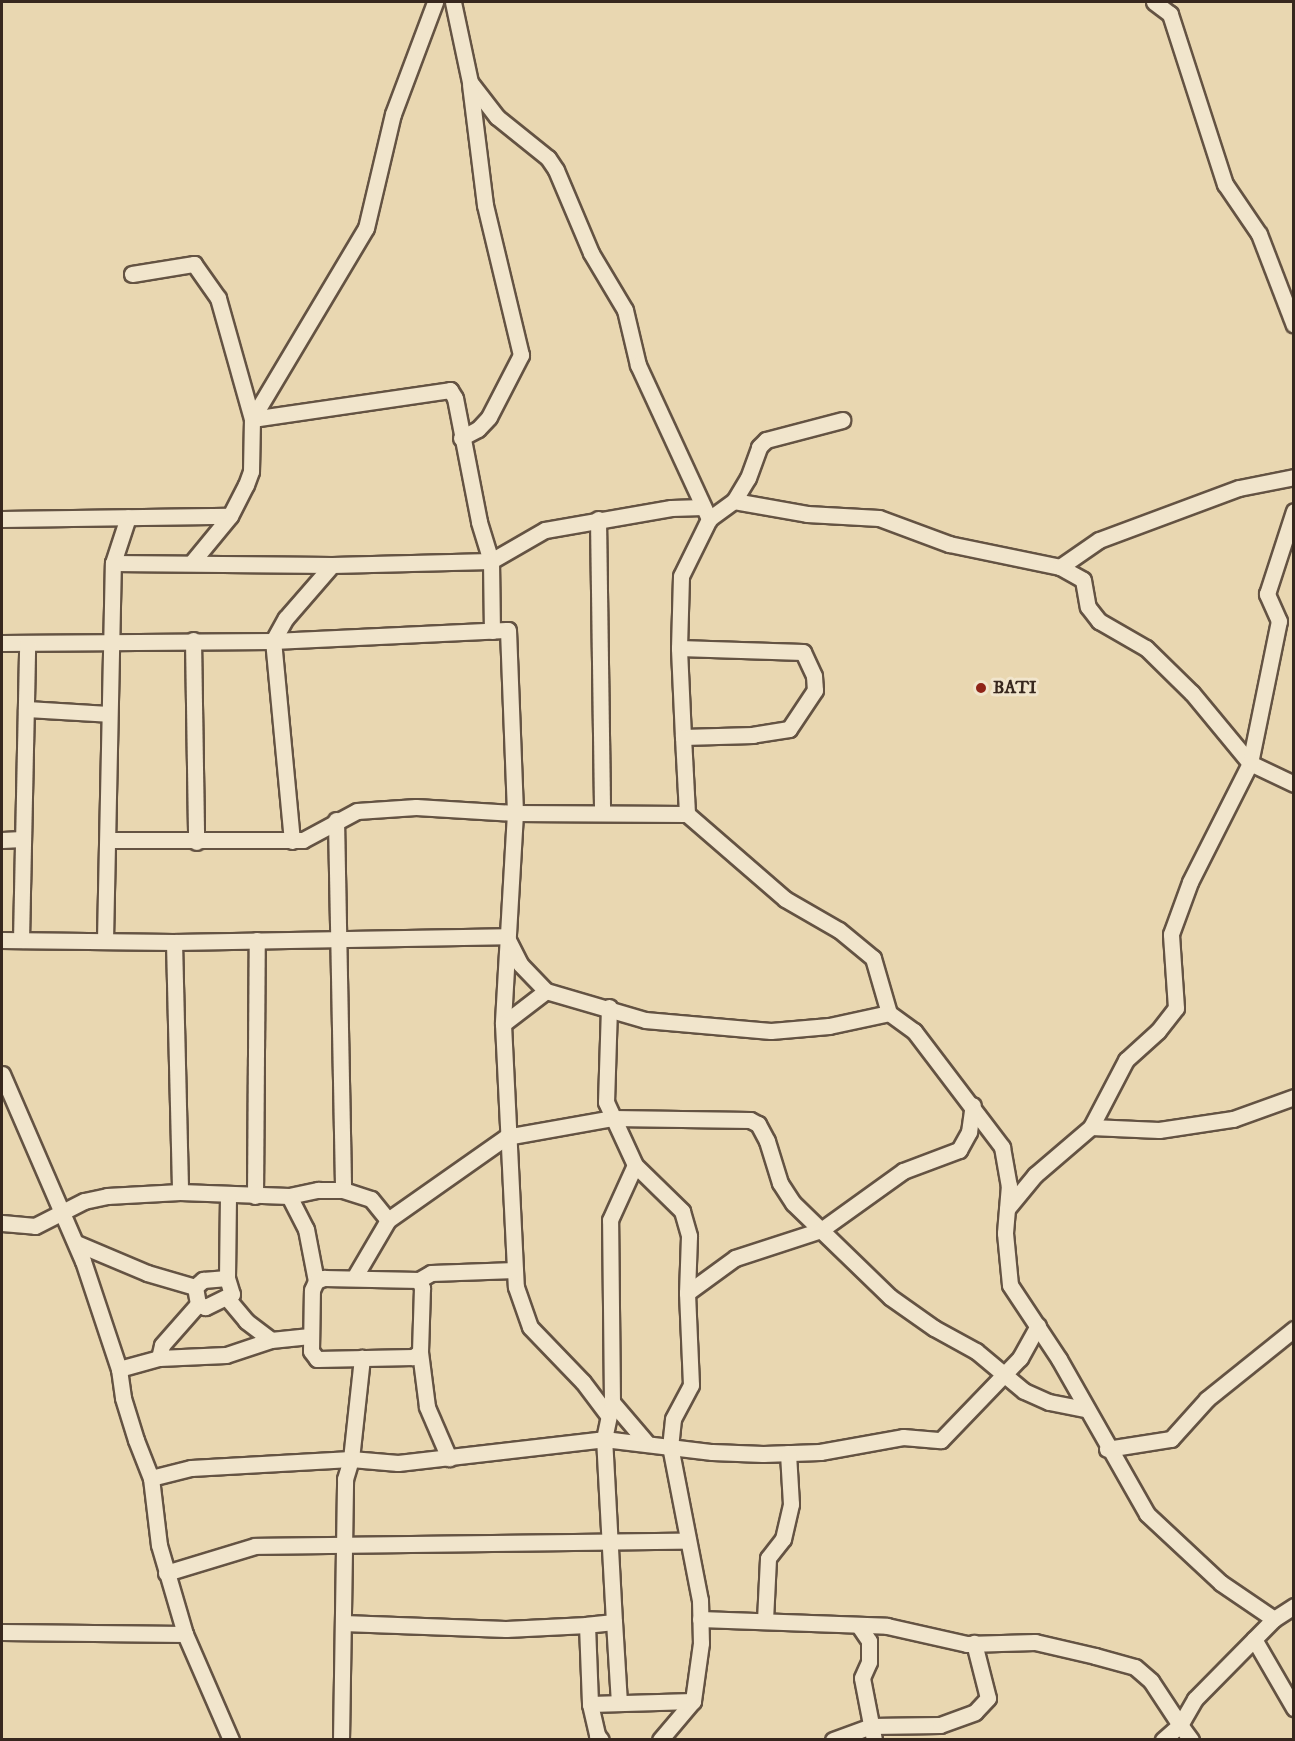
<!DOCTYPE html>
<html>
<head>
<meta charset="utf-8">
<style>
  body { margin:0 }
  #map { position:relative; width:1295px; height:1741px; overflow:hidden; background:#e9d7b1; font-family:"IM FELL DW Pica",serif }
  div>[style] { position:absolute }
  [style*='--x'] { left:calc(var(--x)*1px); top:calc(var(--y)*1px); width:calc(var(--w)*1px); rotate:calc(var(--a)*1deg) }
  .roads { filter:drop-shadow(2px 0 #645343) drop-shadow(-2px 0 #645343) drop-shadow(0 2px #645343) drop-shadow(0 -2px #645343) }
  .minor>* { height:15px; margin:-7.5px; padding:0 7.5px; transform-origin:7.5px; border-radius:7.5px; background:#f1e5cc }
  .dots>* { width:16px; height:16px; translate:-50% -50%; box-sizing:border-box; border:3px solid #f1e5cc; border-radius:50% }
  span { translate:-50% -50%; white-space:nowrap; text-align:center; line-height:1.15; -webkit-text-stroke:6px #f1e5cc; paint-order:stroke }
  .poi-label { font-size:18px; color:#37271e; font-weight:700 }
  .left { translate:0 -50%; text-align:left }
  .frame { position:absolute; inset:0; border:3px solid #37271e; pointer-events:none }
</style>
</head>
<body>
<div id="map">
  <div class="roads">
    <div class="minor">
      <div style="--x:453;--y:2;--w:82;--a:78"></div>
      <div style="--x:470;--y:82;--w:44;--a:52.4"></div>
      <div style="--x:497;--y:117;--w:65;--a:38.8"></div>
      <div style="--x:548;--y:158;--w:14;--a:56"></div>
      <div style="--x:556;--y:170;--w:90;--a:67.1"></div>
      <div style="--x:591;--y:253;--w:66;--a:59.2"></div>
      <div style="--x:625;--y:310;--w:57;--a:76.7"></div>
      <div style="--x:638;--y:365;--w:170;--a:65.2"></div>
      <div style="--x:1154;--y:2;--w:20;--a:37"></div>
      <div style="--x:1170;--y:14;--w:179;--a:72.1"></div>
      <div style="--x:1225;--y:184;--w:60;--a:55.8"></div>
      <div style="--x:1259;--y:234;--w:97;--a:69"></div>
      <div style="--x:132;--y:274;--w:63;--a:-9.2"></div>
      <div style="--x:194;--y:264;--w:42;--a:54.8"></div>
      <div style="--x:218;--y:298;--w:126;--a:74.3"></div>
      <div style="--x:252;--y:419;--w:200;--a:-8.3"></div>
      <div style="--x:450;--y:390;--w:9;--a:58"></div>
      <div style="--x:455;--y:398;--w:126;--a:79"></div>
      <div style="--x:479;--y:522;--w:41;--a:72.9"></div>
      <div style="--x:491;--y:561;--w:70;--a:89.2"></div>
      <div style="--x:461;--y:438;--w:19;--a:-28"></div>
      <div style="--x:478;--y:429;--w:16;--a:-47"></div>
      <div style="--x:489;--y:417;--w:70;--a:-62.7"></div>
      <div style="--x:521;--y:355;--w:154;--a:-103.5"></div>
      <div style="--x:485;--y:205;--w:121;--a:-97.1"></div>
      <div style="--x:734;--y:501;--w:74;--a:10.1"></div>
      <div style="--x:807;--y:514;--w:72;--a:3.2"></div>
      <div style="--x:879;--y:518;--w:75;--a:20.4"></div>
      <div style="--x:949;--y:544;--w:113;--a:11.7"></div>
      <div style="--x:1060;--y:567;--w:26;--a:29"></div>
      <div style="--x:1083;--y:580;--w:27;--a:80"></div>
      <div style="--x:1088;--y:607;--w:18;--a:52"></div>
      <div style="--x:1099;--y:621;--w:54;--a:29.9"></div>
      <div style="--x:1146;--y:648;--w:64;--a:44.4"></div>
      <div style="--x:1192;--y:693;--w:91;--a:50.4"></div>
      <div style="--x:1250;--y:763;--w:49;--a:25.5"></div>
      <div style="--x:2;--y:519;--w:228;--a:-0.8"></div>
      <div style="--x:598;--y:519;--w:294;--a:89.2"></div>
      <div style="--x:193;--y:561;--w:58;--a:-50.6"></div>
      <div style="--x:230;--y:516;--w:35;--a:-63"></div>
      <div style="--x:246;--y:485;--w:15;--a:-70"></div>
      <div style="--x:251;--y:471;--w:52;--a:-88.9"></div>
      <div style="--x:252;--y:419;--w:222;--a:-59.2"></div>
      <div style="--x:366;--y:228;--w:117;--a:-76.7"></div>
      <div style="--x:393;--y:114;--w:120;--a:-69.4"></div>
      <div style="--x:113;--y:563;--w:219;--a:0.5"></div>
      <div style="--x:332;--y:565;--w:159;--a:-1.4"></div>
      <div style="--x:491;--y:561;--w:62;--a:-29.9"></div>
      <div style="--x:545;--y:530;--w:128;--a:-9.9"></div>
      <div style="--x:671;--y:508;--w:32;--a:-2"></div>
      <div style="--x:1060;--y:567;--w:47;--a:-34.7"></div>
      <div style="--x:1099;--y:540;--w:149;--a:-20.4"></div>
      <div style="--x:1239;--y:488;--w:56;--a:-11.3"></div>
      <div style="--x:193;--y:640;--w:202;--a:89.1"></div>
      <div style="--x:2;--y:643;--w:271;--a:-0.4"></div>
      <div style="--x:273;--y:641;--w:235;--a:-2.7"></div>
      <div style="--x:508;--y:630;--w:183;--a:87.8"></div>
      <div style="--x:515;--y:813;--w:211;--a:93.3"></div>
      <div style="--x:679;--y:648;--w:124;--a:1.8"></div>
      <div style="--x:803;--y:652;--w:26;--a:65"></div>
      <div style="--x:814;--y:676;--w:14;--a:86"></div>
      <div style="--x:815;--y:690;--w:47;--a:123.7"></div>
      <div style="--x:789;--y:729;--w:36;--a:171"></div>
      <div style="--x:753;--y:735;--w:70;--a:178.4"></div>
      <div style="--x:683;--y:737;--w:89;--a:-92.6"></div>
      <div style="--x:679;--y:648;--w:72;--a:-88.4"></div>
      <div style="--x:681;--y:576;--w:64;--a:-63.8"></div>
      <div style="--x:709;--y:519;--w:31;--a:-36"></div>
      <div style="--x:734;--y:501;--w:27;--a:-59"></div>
      <div style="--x:748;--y:478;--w:33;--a:-70"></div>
      <div style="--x:759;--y:447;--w:10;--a:-45"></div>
      <div style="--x:766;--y:440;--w:79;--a:-14.7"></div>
      <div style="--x:26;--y:709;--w:83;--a:3.4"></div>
      <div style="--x:683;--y:737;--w:77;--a:87"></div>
      <div style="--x:336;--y:820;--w:370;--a:88.9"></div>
      <div style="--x:2;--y:840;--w:20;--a:-3"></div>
      <div style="--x:109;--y:840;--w:194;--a:0"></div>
      <div style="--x:303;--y:840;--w:61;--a:-28.2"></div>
      <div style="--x:357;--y:811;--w:59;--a:-3.9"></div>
      <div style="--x:416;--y:807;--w:99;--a:3.5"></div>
      <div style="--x:515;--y:813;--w:172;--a:0.3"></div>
      <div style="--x:687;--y:814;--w:130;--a:40.9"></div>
      <div style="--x:785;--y:899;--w:62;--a:29.9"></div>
      <div style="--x:839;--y:930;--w:44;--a:39.5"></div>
      <div style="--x:873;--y:958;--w:57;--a:73.8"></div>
      <div style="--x:889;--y:1013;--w:31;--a:36"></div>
      <div style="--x:914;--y:1031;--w:146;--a:52.8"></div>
      <div style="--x:1002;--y:1147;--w:39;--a:80"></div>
      <div style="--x:1009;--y:1185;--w:48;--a:94.8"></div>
      <div style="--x:1005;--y:1233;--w:52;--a:84.5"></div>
      <div style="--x:1010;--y:1285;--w:89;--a:56.5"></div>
      <div style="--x:1059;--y:1359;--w:178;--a:60.4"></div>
      <div style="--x:1147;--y:1514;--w:101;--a:43"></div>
      <div style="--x:1221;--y:1583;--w:64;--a:34.2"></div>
      <div style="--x:1274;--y:1619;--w:24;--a:-33"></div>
      <div style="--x:292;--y:841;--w:201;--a:-95.4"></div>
      <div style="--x:273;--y:641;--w:26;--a:-61"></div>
      <div style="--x:286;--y:618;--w:70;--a:-49"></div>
      <div style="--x:2;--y:940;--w:172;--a:0.7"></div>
      <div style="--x:174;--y:942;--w:332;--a:-1"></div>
      <div style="--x:506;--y:936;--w:31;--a:63"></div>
      <div style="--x:520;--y:964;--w:37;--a:46"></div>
      <div style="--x:546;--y:991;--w:103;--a:16.3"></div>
      <div style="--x:645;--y:1020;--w:126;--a:5"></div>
      <div style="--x:771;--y:1031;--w:58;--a:-4.9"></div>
      <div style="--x:829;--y:1026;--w:61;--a:-12.2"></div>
      <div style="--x:21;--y:940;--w:297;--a:-88.8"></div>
      <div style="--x:105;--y:940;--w:377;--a:-88.8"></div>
      <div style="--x:113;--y:563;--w:48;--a:-71.9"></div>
      <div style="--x:174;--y:942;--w:250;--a:88.6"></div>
      <div style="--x:546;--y:991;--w:54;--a:142.5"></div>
      <div style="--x:503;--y:1024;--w:263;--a:87.2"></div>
      <div style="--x:516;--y:1287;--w:42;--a:70.7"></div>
      <div style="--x:530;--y:1327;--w:76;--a:46.1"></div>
      <div style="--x:583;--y:1382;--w:40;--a:53"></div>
      <div style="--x:609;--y:1007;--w:95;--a:91.8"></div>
      <div style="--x:606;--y:1102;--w:69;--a:65.3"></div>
      <div style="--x:635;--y:1165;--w:66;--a:44.4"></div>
      <div style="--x:682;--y:1211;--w:26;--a:74"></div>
      <div style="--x:689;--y:1236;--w:57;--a:92"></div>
      <div style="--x:687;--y:1293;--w:92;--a:87.5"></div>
      <div style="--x:691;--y:1385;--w:38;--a:118"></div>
      <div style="--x:673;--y:1419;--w:27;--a:96"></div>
      <div style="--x:670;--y:1446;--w:157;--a:79"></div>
      <div style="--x:700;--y:1600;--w:43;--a:88.7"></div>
      <div style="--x:701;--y:1643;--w:59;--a:97.9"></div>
      <div style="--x:693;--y:1701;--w:51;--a:130.2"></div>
      <div style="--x:2;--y:1074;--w:204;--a:66.6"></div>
      <div style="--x:83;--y:1261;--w:114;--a:71.6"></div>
      <div style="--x:119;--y:1369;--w:29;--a:82"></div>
      <div style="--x:123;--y:1398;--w:44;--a:72.8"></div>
      <div style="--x:136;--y:1440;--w:41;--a:68.5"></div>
      <div style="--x:151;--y:1478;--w:67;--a:83.2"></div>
      <div style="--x:159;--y:1545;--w:93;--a:73.7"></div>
      <div style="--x:185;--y:1634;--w:116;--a:66.5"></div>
      <div style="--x:1091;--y:1127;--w:68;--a:2.5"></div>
      <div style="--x:1159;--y:1130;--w:75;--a:-8.5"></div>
      <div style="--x:1233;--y:1119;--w:65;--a:-19.8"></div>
      <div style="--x:255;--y:1196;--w:256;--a:-89.6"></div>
      <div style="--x:289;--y:1196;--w:37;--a:63"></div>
      <div style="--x:306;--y:1229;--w:53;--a:79.1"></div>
      <div style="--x:1007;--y:1209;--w:44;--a:-50.5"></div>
      <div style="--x:1035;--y:1175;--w:74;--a:-40.6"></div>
      <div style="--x:1091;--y:1127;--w:76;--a:-62.4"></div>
      <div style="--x:1126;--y:1060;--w:43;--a:-42.2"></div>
      <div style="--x:1158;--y:1031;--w:29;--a:-52"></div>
      <div style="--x:1176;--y:1008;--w:74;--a:-93.9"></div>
      <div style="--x:1171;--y:934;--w:55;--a:-69.9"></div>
      <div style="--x:1190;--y:882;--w:133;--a:-63.2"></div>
      <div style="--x:1250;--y:763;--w:145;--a:-78.5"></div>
      <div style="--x:1279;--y:621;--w:30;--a:-114"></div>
      <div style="--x:1267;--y:594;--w:87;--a:-72"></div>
      <div style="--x:2;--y:1223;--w:33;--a:5"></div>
      <div style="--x:35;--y:1226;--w:55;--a:-27"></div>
      <div style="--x:84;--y:1201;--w:24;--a:-12"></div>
      <div style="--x:107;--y:1196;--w:73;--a:-3.1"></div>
      <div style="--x:180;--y:1192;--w:109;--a:2.1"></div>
      <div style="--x:289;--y:1196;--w:30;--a:-12"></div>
      <div style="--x:318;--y:1190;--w:25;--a:0"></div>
      <div style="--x:343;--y:1190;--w:29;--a:18"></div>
      <div style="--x:371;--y:1199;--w:27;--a:51"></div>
      <div style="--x:76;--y:1243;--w:77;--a:22.9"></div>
      <div style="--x:147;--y:1273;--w:50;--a:16.3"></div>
      <div style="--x:227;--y:1278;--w:17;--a:73"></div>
      <div style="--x:232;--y:1294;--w:30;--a:154"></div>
      <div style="--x:205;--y:1307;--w:8;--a:-157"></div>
      <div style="--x:198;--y:1304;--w:17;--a:-100"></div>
      <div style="--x:195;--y:1287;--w:11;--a:-41"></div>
      <div style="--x:203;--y:1280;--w:24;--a:-5"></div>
      <div style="--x:227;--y:1278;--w:82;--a:-89.3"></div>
      <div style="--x:324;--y:1278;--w:95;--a:1.2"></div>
      <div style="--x:419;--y:1280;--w:9;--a:69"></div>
      <div style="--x:422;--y:1288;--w:64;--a:91.8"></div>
      <div style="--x:420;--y:1352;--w:9;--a:144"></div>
      <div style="--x:413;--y:1357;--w:96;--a:178.8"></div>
      <div style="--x:317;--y:1359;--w:10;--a:-127"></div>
      <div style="--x:311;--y:1351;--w:61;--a:-89.1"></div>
      <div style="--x:312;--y:1290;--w:10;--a:-66"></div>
      <div style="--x:316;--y:1281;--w:9;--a:-21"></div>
      <div style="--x:354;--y:1278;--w:67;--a:-59.6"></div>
      <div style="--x:388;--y:1220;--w:144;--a:-35.1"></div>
      <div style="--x:506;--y:1137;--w:109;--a:-10.1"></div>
      <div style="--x:613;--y:1118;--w:137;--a:0.8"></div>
      <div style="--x:750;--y:1120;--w:9;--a:27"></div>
      <div style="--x:758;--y:1124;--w:19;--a:62"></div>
      <div style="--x:767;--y:1141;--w:44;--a:72.8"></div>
      <div style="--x:780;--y:1183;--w:24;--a:57"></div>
      <div style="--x:793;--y:1203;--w:135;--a:44.1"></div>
      <div style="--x:890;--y:1297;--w:54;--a:35.2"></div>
      <div style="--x:934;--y:1328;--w:48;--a:28.7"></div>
      <div style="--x:976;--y:1351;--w:62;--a:39.8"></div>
      <div style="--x:1024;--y:1391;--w:27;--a:24"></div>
      <div style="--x:1049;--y:1402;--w:37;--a:11"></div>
      <div style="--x:419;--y:1280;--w:14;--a:-30"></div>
      <div style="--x:431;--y:1273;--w:84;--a:-2"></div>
      <div style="--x:687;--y:1293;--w:59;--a:-36.1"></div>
      <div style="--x:735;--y:1258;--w:90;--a:-18"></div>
      <div style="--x:821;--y:1230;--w:101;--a:-35.7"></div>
      <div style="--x:903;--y:1171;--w:60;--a:-20.6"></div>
      <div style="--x:959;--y:1150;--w:21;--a:-61"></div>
      <div style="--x:969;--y:1132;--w:27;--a:-82"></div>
      <div style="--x:227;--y:1298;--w:30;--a:50"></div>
      <div style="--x:246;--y:1321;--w:31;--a:37"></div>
      <div style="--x:420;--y:1352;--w:55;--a:82.7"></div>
      <div style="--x:427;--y:1407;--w:56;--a:66.7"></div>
      <div style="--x:159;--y:1358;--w:13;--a:-77"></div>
      <div style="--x:162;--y:1345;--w:55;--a:-48.7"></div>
      <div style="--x:119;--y:1369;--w:41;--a:-15.4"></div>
      <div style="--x:159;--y:1358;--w:67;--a:-2.6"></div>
      <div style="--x:226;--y:1355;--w:47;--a:-18.4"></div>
      <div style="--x:271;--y:1340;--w:39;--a:-6"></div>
      <div style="--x:612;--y:1402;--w:182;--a:-90.6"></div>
      <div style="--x:610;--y:1220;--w:60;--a:-65.6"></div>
      <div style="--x:1107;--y:1449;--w:65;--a:-8.9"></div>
      <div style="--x:1171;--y:1439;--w:54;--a:-48"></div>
      <div style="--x:1207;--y:1399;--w:112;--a:-38.8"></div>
      <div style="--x:151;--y:1478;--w:41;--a:-14"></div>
      <div style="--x:191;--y:1468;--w:160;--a:-3.2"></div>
      <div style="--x:351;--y:1459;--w:47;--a:4.9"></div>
      <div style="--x:398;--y:1463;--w:207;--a:-6.6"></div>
      <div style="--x:604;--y:1439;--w:109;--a:6.9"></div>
      <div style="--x:712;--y:1452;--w:51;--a:2.2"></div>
      <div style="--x:763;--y:1454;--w:57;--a:-2"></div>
      <div style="--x:820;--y:1452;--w:84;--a:-10.2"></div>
      <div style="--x:903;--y:1437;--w:38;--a:5"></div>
      <div style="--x:941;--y:1440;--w:114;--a:-46.1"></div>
      <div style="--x:1020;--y:1358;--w:37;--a:-61"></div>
      <div style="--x:166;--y:1573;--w:93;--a:-16.9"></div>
      <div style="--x:255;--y:1546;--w:433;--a:-0.7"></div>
      <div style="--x:700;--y:1619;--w:187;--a:2.1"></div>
      <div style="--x:887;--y:1626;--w:82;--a:12.7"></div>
      <div style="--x:967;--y:1644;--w:68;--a:-1.7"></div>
      <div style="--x:1035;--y:1642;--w:62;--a:13.1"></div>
      <div style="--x:1095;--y:1656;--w:41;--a:15.4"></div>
      <div style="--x:1135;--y:1667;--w:21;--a:41"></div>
      <div style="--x:1151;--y:1681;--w:53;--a:56.6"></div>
      <div style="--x:1180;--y:1725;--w:23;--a:139"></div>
      <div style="--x:765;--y:1620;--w:62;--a:-87.2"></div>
      <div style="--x:768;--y:1558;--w:24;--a:-52"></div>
      <div style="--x:783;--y:1539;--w:36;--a:-77"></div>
      <div style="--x:791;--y:1504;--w:51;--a:-93.4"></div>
      <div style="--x:614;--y:1622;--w:183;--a:-93.1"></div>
      <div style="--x:604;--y:1439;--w:38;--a:-78"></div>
      <div style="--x:612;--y:1402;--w:52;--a:49.6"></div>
      <div style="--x:343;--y:1623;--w:163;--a:2.1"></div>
      <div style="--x:506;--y:1629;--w:81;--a:-2.8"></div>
      <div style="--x:859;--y:1626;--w:18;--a:56"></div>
      <div style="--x:869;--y:1641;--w:21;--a:90"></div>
      <div style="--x:869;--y:1662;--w:17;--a:114"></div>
      <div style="--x:862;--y:1678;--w:63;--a:79"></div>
      <div style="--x:2;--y:1632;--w:183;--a:0.6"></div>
      <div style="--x:1254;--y:1639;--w:80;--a:59.9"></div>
      <div style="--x:619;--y:1703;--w:81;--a:-93.5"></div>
      <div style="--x:614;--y:1622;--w:27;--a:174"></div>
      <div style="--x:587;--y:1625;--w:79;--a:87.8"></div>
      <div style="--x:590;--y:1704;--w:103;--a:-1.7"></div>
      <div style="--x:590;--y:1704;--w:32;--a:77"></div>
      <div style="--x:597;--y:1735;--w:6;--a:51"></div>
      <div style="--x:341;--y:1740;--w:261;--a:-89.1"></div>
      <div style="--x:345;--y:1479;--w:21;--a:-73"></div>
      <div style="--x:351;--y:1459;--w:102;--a:-83.8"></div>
      <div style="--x:833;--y:1740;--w:40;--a:-20.2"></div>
      <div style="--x:871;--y:1726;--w:69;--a:-0.8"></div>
      <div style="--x:940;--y:1725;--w:37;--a:-20"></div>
      <div style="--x:975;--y:1712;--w:19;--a:-47"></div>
      <div style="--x:988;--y:1698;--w:57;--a:-104.3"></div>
      <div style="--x:1191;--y:1740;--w:19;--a:-126"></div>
      <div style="--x:1180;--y:1725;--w:30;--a:-60"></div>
      <div style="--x:1195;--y:1699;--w:112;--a:-45.4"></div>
    </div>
  </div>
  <div class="dots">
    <div style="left:981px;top:688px;background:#8f2418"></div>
  </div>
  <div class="poi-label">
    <span class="left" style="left:993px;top:688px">BATI</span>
  </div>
  <div class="frame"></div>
</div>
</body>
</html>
